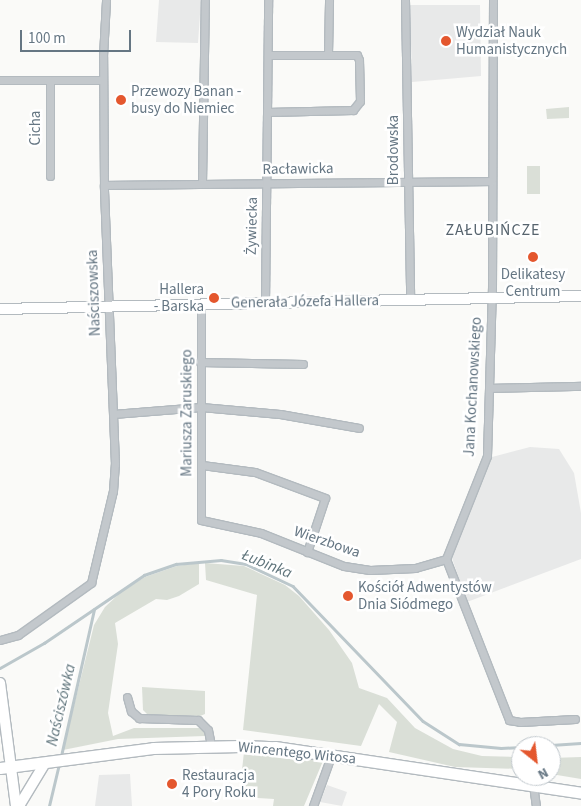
<!DOCTYPE html>
<html>
<head>
<meta charset="utf-8">
<style>
  body { margin:0 }
  #map { position:relative; width:581px; height:806px; overflow:hidden; background:#fafaf8; font-family:"Source Sans 3",sans-serif }
  div>[style] { position:absolute }
  [style*='--x'] { left:calc(var(--x)*1px); top:calc(var(--y)*1px); width:calc(var(--w)*1px); rotate:calc(var(--a)*1deg) }
  .built>* { inset:0; background:#e8e9e9 }
  .green>* { inset:0; background:#dadfd7 }
  .stream>* { height:2.5px; margin:-1.25px; padding:0 1.25px; transform-origin:1.25px; border-radius:1.25px; background:#bbc7cb }
  .roads { filter:drop-shadow(1px 0 #b3babf) drop-shadow(-1px 0 #b3babf) drop-shadow(0 1px #b3babf) drop-shadow(0 -1px #b3babf) }
  .street>* { height:7px; margin:-3.5px; padding:0 3.5px; transform-origin:3.5px; border-radius:3.5px; background:#c3c8cc }
  .secondary>* { height:10px; margin:-5px; padding:0 5px; transform-origin:5px; border-radius:5px; background:#fff }
  .primary>* { height:11px; margin:-5.5px; padding:0 5.5px; transform-origin:5.5px; border-radius:5.5px; background:#fff }
  .dots>* { width:14px; height:14px; translate:-50% -50%; box-sizing:border-box; border:2px solid #fff; border-radius:50% }
  span { translate:-50% -50%; white-space:nowrap; text-align:center; line-height:1.15; -webkit-text-stroke:5px #fff; paint-order:stroke }
  .poi-label { font-size:15px; color:#657683 }
  .left { translate:0 -50%; text-align:left }
  .right { translate:-100% -50%; text-align:right }
  .street-label { font-size:15px; color:#657683 }
  .neighbourhood-label { font-size:16px; color:#57646e; letter-spacing:1px }
  .water-label { font-size:16px; color:#60757c; font-style:italic }
  .north { position:absolute; left:511px; top:736px; width:50px; height:50px; box-sizing:border-box; background:#fff; border:1px solid #c1c8cd; border-radius:50%; rotate:151deg; font-size:14px; font-weight:700; line-height:20px; text-align:center; color:#657683 }
  .north::after { content:''; display:block; margin:auto; width:18px; height:22px; background:#e4572e; clip-path:polygon(50% 0,100% 100%,50% 72%,0 100%) }
  .scale { position:absolute; left:20px; top:30px; width:111px; height:22px; box-sizing:border-box; border:2px solid #657683; border-top:0; padding-left:6px; font-size:15px; line-height:18px; white-space:nowrap; color:#657683; -webkit-text-stroke:4px #fff; paint-order:stroke }
</style>
</head>
<body>
<div id="map">
  <div class="built">
    <div style="clip-path:polygon(159px 0,201px 0,198px 43px,156px 42px)"></div>
    <div style="clip-path:polygon(410px 5px,480px 5px,481px 76px,412px 82px)"></div>
    <div style="clip-path:polygon(530px 447px,559px 449px,574px 473px,581px 513px,581px 559px,467px 602px,452px 558px,492px 457px)"></div>
    <div style="clip-path:polygon(130px 774px,132px 806px,95px 806px,99px 775px)"></div>
    <div style="clip-path:polygon(327px 785px,347px 792px,342px 806px,320px 802px)"></div>
  </div>
  <div class="green">
    <div style="clip-path:polygon(569px 107px,569px 118px,547px 119px,546px 109px)"></div>
    <div style="clip-path:polygon(527px 166px,540px 166px,540px 194px,527px 194px)"></div>
    <div style="clip-path:polygon(199px 563px,199px 584px,179px 596px,167px 600px,156px 599px,115px 623px,118px 644px,108px 713px,113px 736px,134px 728px,199px 728px,205px 730px,205px 736px,118px 739px,63px 750px,94px 625px,105px 607px,120px 593px,145px 577px,177px 566px)"></div>
    <div style="clip-path:polygon(205px 563px,244px 566px,285px 585px,299px 596px,329px 630px,352px 663px,359px 688px,387px 698px,415px 728px,453px 749px,482px 756px,521px 757px,521px 769px,455px 767px,389px 752px,397px 722px,379px 704px,361px 746px,243px 730px,257px 595px,206px 580px)"></div>
    <div style="clip-path:polygon(142px 687px,205px 691px,205px 714px,200px 716px,148px 715px,143px 710px)"></div>
    <div style="clip-path:polygon(244px 752px,279px 753px,323px 761px,304px 806px,273px 806px,274px 799px,239px 797px)"></div>
    <div style="clip-path:polygon(581px 757px,581px 779px,551px 774px,551px 758px)"></div>
  </div>
  <div class="stream">
    <div style="--x:0;--y:668;--w:51;--a:-29.6"></div>
    <div style="--x:44;--y:643;--w:121;--a:-34.2"></div>
    <div style="--x:144;--y:575;--w:34;--a:-19"></div>
    <div style="--x:176;--y:564;--w:45;--a:-5.1"></div>
    <div style="--x:221;--y:560;--w:25;--a:9"></div>
    <div style="--x:246;--y:564;--w:52;--a:25.1"></div>
    <div style="--x:293;--y:586;--w:187;--a:46.1"></div>
    <div style="--x:423;--y:721;--w:43;--a:32.6"></div>
    <div style="--x:459;--y:744;--w:42;--a:5.4"></div>
    <div style="--x:501;--y:748;--w:20;--a:-3"></div>
    <div style="--x:536;--y:746;--w:45;--a:-3.8"></div>
    <div style="--x:61;--y:756;--w:150;--a:-77.3"></div>
    <div style="--x:49;--y:806;--w:43;--a:-76.6"></div>
  </div>
  <div class="roads">
    <div class="street">
      <div style="--x:405;--y:0;--w:299;--a:89"></div>
      <div style="--x:493;--y:0;--w:287;--a:90.2"></div>
      <div style="--x:492;--y:287;--w:169;--a:91.7"></div>
      <div style="--x:487;--y:456;--w:111;--a:111.7"></div>
      <div style="--x:446;--y:559;--w:173;--a:68.6"></div>
      <div style="--x:509;--y:720;--w:11;--a:10"></div>
      <div style="--x:520;--y:722;--w:55;--a:-3.1"></div>
      <div style="--x:328;--y:54;--w:54;--a:-88.9"></div>
      <div style="--x:0;--y:80;--w:103;--a:0"></div>
      <div style="--x:267;--y:112;--w:86;--a:-1.3"></div>
      <div style="--x:353;--y:110;--w:11;--a:-52"></div>
      <div style="--x:360;--y:101;--w:41;--a:-91.4"></div>
      <div style="--x:359;--y:60;--w:5;--a:-112"></div>
      <div style="--x:357;--y:55;--w:89;--a:180"></div>
      <div style="--x:50;--y:176;--w:96;--a:-90"></div>
      <div style="--x:202;--y:183;--w:183;--a:-89.1"></div>
      <div style="--x:104;--y:185;--w:388;--a:-0.6"></div>
      <div style="--x:265;--y:303;--w:303;--a:-89.4"></div>
      <div style="--x:201;--y:305;--w:215;--a:90"></div>
      <div style="--x:201;--y:520;--w:61;--a:12.2"></div>
      <div style="--x:261;--y:533;--w:89;--a:21.7"></div>
      <div style="--x:344;--y:566;--w:26;--a:9"></div>
      <div style="--x:370;--y:570;--w:45;--a:-2.5"></div>
      <div style="--x:415;--y:568;--w:32;--a:-16"></div>
      <div style="--x:200;--y:362;--w:103;--a:1.1"></div>
      <div style="--x:490;--y:388;--w:91;--a:-1.3"></div>
      <div style="--x:113;--y:414;--w:88;--a:-4.5"></div>
      <div style="--x:201;--y:407;--w:79;--a:5.1"></div>
      <div style="--x:280;--y:414;--w:80;--a:10"></div>
      <div style="--x:202;--y:465;--w:53;--a:7.5"></div>
      <div style="--x:255;--y:472;--w:75;--a:20.4"></div>
      <div style="--x:325;--y:498;--w:57;--a:108.4"></div>
      <div style="--x:0;--y:640;--w:19;--a:-16"></div>
      <div style="--x:18;--y:635;--w:90;--a:-35.5"></div>
      <div style="--x:91;--y:583;--w:95;--a:-76.6"></div>
      <div style="--x:113;--y:491;--w:27;--a:-86"></div>
      <div style="--x:115;--y:464;--w:279;--a:-92.3"></div>
      <div style="--x:104;--y:185;--w:129;--a:-90.4"></div>
      <div style="--x:103;--y:56;--w:56;--a:-86.9"></div>
      <div style="--x:127;--y:697;--w:15;--a:74"></div>
      <div style="--x:131;--y:711;--w:11;--a:41"></div>
      <div style="--x:139;--y:718;--w:59;--a:1.9"></div>
      <div style="--x:198;--y:720;--w:14;--a:45"></div>
      <div style="--x:208;--y:730;--w:15;--a:79"></div>
      <div style="--x:533;--y:785;--w:21;--a:82"></div>
      <div style="--x:313;--y:806;--w:53;--a:-70.2"></div>
    </div>
    <div class="secondary">
      <div style="--x:0;--y:309;--w:581;--a:-1.28"></div>
      <div style="--x:0;--y:683;--w:124;--a:82.6"></div>
      <div style="--x:19;--y:806;--w:50;--a:-58.8"></div>
    </div>
    <div class="primary">
      <div style="--x:0;--y:768;--w:154;--a:-7.4"></div>
      <div style="--x:153;--y:748;--w:87;--a:-1.3"></div>
      <div style="--x:240;--y:746;--w:35;--a:2"></div>
      <div style="--x:275;--y:747;--w:309;--a:8.5"></div>
    </div>
  </div>
  <div class="dots">
    <div style="left:446px;top:41px;background:#e4572e"></div>
    <div style="left:121px;top:100px;background:#e4572e"></div>
    <div style="left:533px;top:257px;background:#e4572e"></div>
    <div style="left:214px;top:298px;background:#e4572e"></div>
    <div style="left:348px;top:596px;background:#e4572e"></div>
    <div style="left:172px;top:784px;background:#e4572e"></div>
  </div>
  <div class="poi-label">
    <span class="left" style="left:456px;top:41px">Wydział Nauk<br>Humanistycznych</span>
    <span class="left" style="left:131px;top:100px">Przewozy Banan -<br>busy do Niemiec</span>
    <span style="left:533px;top:283px">Delikatesy<br>Centrum</span>
    <span class="right" style="left:204px;top:298px">Hallera<br>- Barska</span>
    <span class="left" style="left:358px;top:596px">Kościół Adwentystów<br>Dnia Siódmego</span>
    <span class="left" style="left:182px;top:784px">Restauracja<br>4 Pory Roku</span>
  </div>
  <div class="street-label">
    <span style="left:36px;top:128px;rotate:-90deg">Cicha</span>
    <span style="left:394px;top:150px;rotate:-90deg">Brodowska</span>
    <span style="left:298px;top:169px;rotate:-1deg">Racławicka</span>
    <span style="left:252px;top:226px;rotate:-89deg">Żywiecka</span>
    <span style="left:94px;top:293px;rotate:-92deg">Naściszowska</span>
    <span style="left:305px;top:302px;rotate:-1deg">Generała Józefa Hallera</span>
    <span style="left:473px;top:387px;rotate:-87deg">Jana Kochanowskiego</span>
    <span style="left:187px;top:413px;rotate:-90deg">Mariusza Zaruskiego</span>
    <span style="left:327px;top:542px;rotate:19deg">Wierzbowa</span>
    <span style="left:297px;top:753px;rotate:6deg">Wincentego Witosa</span>
  </div>
  <div class="neighbourhood-label">
    <span style="left:493px;top:230px">ZAŁUBIŃCZE</span>
  </div>
  <div class="water-label">
    <span style="left:267px;top:564px;rotate:22deg">Łubinka</span>
    <span style="left:61px;top:705px;rotate:-77deg">Naściszówka</span>
  </div>
  <div class="north">N</div>
  <div class="scale">100 m</div>
</div>
</body>
</html>
